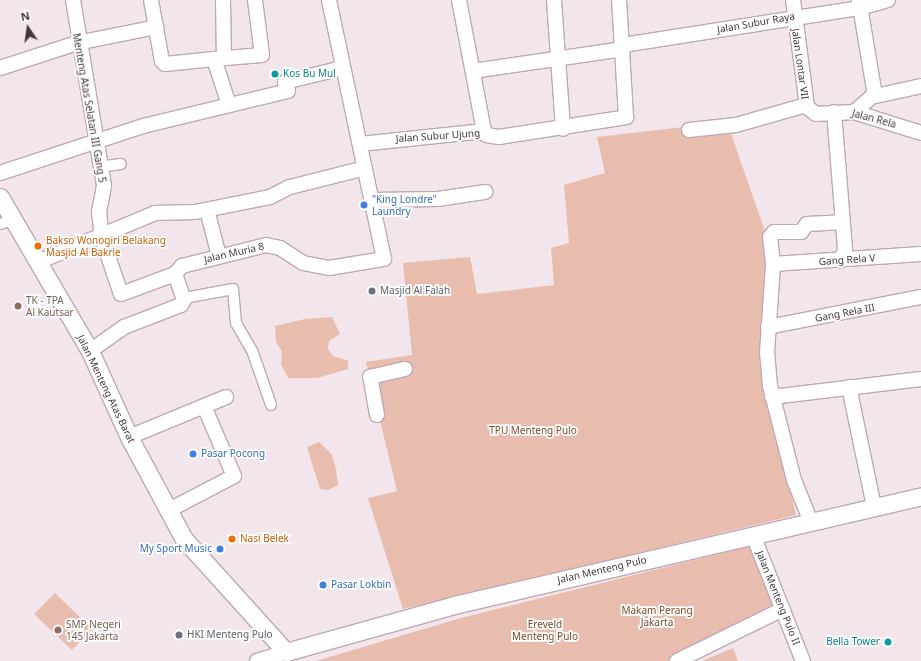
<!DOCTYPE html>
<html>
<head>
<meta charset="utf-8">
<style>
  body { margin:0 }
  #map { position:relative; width:921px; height:661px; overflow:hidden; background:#f3e5ec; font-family:"Noto Sans",sans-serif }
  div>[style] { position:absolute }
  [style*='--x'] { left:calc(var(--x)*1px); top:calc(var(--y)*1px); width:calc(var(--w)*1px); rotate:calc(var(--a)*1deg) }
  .green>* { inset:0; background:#e9bdad }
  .roads { filter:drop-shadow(1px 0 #bfa8b4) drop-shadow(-1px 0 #bfa8b4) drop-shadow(0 1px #bfa8b4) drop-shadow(0 -1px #bfa8b4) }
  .pedestrian>* { height:10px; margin:-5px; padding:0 5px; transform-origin:5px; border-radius:5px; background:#fff }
  .minor>* { height:14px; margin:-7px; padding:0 7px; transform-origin:7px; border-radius:7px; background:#fff }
  .tertiary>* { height:17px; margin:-8.5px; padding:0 8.5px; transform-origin:8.5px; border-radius:8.5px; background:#fff }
  .dots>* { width:11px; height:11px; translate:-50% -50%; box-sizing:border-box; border:2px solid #fff; border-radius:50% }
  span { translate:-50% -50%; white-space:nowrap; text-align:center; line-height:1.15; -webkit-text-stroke:3.5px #fff; paint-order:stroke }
  .street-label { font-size:10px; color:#46353e }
  .culture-label { font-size:10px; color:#0d838f }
  .left { translate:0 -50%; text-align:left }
  .right { translate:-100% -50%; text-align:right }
  .shop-label { font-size:10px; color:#366cbe }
  .food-label { font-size:10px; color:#c56008 }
  .worship-label { font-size:10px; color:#5b616d }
  .education-label { font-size:10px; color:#785e54 }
  .park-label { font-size:10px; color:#794b27 }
  .north { position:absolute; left:8px; top:8px; width:40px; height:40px; -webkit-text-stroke:3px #fff; paint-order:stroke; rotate:347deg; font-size:11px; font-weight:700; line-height:16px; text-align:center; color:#46353e }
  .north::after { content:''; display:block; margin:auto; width:14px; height:18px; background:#46353e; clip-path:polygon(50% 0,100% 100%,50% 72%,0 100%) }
</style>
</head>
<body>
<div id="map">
  <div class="green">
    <div style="clip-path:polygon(727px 122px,774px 257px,763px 369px,796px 515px,403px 609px,368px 498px,397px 491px,366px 362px,412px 355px,403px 263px,470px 257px,477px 294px,554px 285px,551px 248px,569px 243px,564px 185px,605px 173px,597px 137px)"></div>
    <div style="clip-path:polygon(332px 317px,340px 334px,329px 341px,328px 349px,333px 356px,348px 361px,348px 369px,317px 378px,288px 378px,281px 364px,282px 351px,276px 342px,275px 326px,305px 319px)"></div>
    <div style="clip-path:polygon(319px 442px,332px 455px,336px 469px,338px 485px,328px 490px,320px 489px,307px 447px)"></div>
    <div style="clip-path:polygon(751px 546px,775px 608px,668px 661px,316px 661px,461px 618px)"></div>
    <div style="clip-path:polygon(55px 593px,92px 629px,72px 650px,34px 614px)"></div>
    <div style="clip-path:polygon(733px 648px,738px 661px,702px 661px)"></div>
  </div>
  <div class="roads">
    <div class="pedestrian">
      <div style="--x:99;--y:167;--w:22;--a:-8"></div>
      <div style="--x:0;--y:224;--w:14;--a:-17"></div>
      <div style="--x:184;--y:298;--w:50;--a:-10.4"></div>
      <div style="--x:233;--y:289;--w:34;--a:85"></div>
      <div style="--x:236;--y:323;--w:34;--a:60"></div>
      <div style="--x:253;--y:353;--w:55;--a:70.9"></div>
    </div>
    <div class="minor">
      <div style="--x:73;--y:0;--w:189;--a:80.5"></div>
      <div style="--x:104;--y:186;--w:25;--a:101"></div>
      <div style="--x:99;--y:211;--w:27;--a:84"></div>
      <div style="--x:102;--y:238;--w:59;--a:71.3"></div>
      <div style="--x:121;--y:294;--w:58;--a:-20.3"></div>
      <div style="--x:151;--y:0;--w:62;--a:79.8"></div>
      <div style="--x:162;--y:61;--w:4;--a:45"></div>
      <div style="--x:165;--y:64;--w:49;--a:-5.8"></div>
      <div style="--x:214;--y:59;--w:48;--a:71.9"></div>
      <div style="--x:223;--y:0;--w:58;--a:89"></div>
      <div style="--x:459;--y:0;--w:133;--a:79.2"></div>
      <div style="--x:484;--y:131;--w:4;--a:63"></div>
      <div style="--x:486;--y:135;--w:13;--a:9"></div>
      <div style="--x:499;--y:137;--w:129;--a:-8.9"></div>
      <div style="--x:626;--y:117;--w:117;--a:-93.4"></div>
      <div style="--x:554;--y:0;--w:129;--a:86"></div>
      <div style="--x:793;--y:0;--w:108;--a:82.5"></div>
      <div style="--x:807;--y:107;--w:11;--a:38"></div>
      <div style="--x:816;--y:114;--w:38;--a:-3"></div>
      <div style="--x:854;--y:112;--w:70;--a:17.4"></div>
      <div style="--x:859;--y:0;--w:97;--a:80.5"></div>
      <div style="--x:623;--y:45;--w:240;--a:-8.9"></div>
      <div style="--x:860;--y:8;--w:29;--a:-16"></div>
      <div style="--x:214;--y:59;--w:48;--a:-4.8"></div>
      <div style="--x:262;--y:55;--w:55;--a:-97.3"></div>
      <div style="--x:0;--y:68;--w:81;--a:-18"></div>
      <div style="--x:77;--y:43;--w:81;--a:-11.4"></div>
      <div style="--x:473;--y:71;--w:152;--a:-8.3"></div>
      <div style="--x:834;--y:112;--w:138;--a:85.4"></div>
      <div style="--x:845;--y:250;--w:11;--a:112"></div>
      <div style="--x:854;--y:112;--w:23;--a:-41"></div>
      <div style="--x:871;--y:97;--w:51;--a:-12.4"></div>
      <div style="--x:689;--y:130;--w:47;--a:-6.1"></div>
      <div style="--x:736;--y:125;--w:73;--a:-15.9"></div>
      <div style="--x:360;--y:144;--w:125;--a:-6"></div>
      <div style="--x:0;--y:173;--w:151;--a:-18.2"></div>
      <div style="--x:143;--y:126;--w:149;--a:-13.6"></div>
      <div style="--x:288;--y:91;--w:9;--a:-108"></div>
      <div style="--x:285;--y:82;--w:59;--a:-13.8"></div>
      <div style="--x:372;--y:200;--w:66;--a:-0.9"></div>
      <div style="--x:438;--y:199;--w:48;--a:-8.5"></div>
      <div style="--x:207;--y:210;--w:48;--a:75.4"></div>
      <div style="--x:38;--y:262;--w:127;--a:-22.7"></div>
      <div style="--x:155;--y:213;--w:40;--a:-1.4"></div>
      <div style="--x:195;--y:212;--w:76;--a:-11.3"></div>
      <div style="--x:270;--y:197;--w:22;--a:-27"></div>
      <div style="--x:290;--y:187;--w:77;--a:-14.2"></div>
      <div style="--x:773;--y:264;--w:148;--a:-3.9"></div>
      <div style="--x:175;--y:274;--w:11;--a:-49"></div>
      <div style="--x:182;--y:266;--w:87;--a:-14"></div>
      <div style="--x:266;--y:245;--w:14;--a:12"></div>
      <div style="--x:280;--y:248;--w:27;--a:33"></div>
      <div style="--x:303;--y:263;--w:26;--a:11"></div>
      <div style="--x:329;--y:268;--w:56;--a:-9.3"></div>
      <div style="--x:384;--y:259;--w:265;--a:-102"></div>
      <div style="--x:768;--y:327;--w:156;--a:-11.1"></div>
      <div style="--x:90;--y:351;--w:42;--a:-35.2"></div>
      <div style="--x:124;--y:327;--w:61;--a:-21.1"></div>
      <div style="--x:181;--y:305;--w:6;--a:-59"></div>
      <div style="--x:184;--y:300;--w:28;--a:-109"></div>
      <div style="--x:849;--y:387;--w:123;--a:78.2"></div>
      <div style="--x:772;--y:397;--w:150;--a:-6.9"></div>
      <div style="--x:377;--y:415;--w:39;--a:-100"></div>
      <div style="--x:370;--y:377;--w:36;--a:-13"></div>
      <div style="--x:129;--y:437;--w:105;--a:-22.4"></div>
      <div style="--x:171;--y:509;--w:71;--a:-27.6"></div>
      <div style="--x:234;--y:476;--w:76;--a:-113.2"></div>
      <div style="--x:811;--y:522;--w:45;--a:-112"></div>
      <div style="--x:794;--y:480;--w:97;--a:-104.3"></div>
      <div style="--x:770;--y:386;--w:33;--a:-95"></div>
      <div style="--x:767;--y:353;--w:89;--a:-86.1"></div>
      <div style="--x:773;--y:264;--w:27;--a:-96"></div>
      <div style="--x:770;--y:237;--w:6;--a:-51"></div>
      <div style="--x:774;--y:232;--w:27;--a:0"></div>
      <div style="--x:801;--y:232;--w:10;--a:-53"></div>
      <div style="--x:807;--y:224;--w:35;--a:-3"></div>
      <div style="--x:753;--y:535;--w:136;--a:68.4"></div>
      <div style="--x:257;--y:661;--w:30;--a:-17"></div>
      <div style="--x:677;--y:661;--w:118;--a:-26.1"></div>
    </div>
    <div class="tertiary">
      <div style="--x:0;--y:197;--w:178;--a:59.7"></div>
      <div style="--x:90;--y:351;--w:94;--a:65.6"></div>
      <div style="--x:129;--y:437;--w:116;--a:61.7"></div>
      <div style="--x:184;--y:539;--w:152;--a:47.9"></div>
      <div style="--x:286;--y:652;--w:179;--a:-15.6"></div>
      <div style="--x:458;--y:604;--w:475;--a:-13.1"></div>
    </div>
  </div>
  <div class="dots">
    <div style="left:275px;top:74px;background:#0f9aa8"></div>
    <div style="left:364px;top:205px;background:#3f7fe0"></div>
    <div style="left:38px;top:246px;background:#e8710a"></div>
    <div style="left:372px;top:291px;background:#6b7280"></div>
    <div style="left:18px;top:306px;background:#8d6e63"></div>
    <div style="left:193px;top:454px;background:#3f7fe0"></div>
    <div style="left:232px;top:539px;background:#e8710a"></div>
    <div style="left:220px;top:549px;background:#3f7fe0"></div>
    <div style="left:323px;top:585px;background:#3f7fe0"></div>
    <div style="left:58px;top:630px;background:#8d6e63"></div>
    <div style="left:179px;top:635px;background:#6b7280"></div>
    <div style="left:888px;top:642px;background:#0f9aa8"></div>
  </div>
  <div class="street-label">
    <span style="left:756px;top:23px;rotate:-10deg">Jalan Subur Raya</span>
    <span style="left:800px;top:64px;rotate:82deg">Jalan Lontar VII</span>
    <span style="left:89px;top:108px;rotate:80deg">Menteng Atas Selatan III Gang 5</span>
    <span style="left:874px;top:119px;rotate:15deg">Jalan Rela</span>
    <span style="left:438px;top:136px;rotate:-4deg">Jalan Subur Ujung</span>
    <span style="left:234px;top:253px;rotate:-13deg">Jalan Muria 8</span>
    <span style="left:847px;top:260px;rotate:-4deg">Gang Rela V</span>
    <span style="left:845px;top:313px;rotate:-11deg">Gang Rela III</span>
    <span style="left:106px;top:389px;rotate:64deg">Jalan Menteng Atas Barat</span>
    <span style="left:602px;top:570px;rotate:-13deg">Jalan Menteng Pulo</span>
    <span style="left:778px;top:598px;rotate:68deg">Jalan Menteng Pulo II</span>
  </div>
  <div class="culture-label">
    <span class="left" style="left:283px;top:74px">Kos Bu Mul</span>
    <span class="right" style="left:880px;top:642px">Bella Tower</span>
  </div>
  <div class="shop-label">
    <span class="left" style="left:372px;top:205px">"King Londre"<br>Laundry</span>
    <span class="left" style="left:201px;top:454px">Pasar Pocong</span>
    <span class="right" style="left:212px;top:549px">My Sport Music</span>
    <span class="left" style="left:331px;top:585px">Pasar Lokbin</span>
  </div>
  <div class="food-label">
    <span class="left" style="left:46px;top:246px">Bakso Wonogiri Belakang<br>Masjid Al Bakrie</span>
    <span class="left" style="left:240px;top:539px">Nasi Belek</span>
  </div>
  <div class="worship-label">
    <span class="left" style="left:380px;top:291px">Masjid Al Falah</span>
    <span class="left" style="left:187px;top:635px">HKI Menteng Pulo</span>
  </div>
  <div class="education-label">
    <span class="left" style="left:26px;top:306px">TK - TPA<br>Al Kautsar</span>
    <span class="left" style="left:66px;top:630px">SMP Negeri<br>145 Jakarta</span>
  </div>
  <div class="park-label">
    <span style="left:533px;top:431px">TPU Menteng Pulo</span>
    <span style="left:657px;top:616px">Makam Perang<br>Jakarta</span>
    <span style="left:545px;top:630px">Ereveld<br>Menteng Pulo</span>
  </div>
  <div class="north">N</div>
</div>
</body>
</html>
